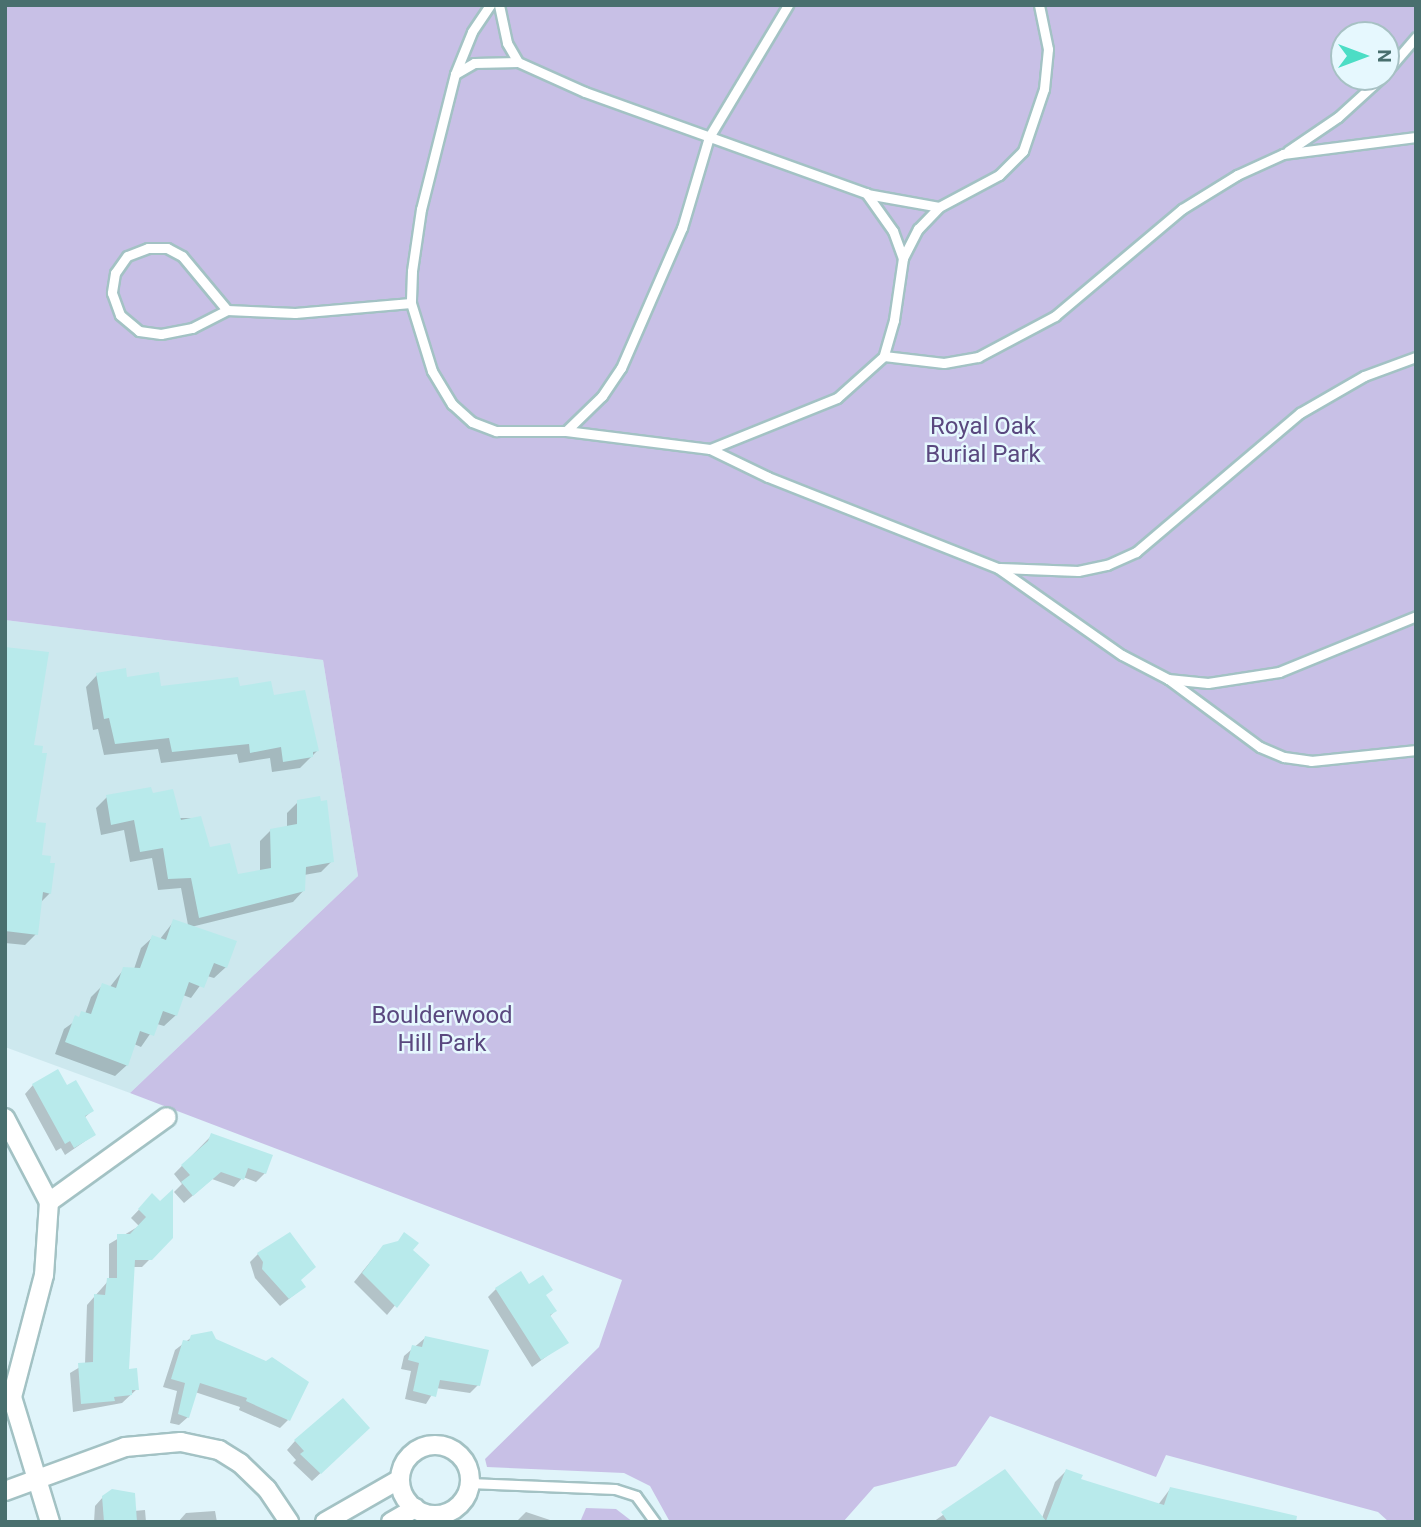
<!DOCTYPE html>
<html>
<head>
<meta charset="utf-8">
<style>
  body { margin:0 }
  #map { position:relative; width:1421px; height:1527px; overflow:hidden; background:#e0f4fa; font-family:Roboto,sans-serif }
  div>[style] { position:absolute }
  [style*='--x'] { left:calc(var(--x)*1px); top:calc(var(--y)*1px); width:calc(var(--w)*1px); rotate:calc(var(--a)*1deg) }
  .residential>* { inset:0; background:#cde8ee }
  .green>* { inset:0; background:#c8c0e6 }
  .shadow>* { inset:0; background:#0003 }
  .building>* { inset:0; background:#b8eaeb }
  .roads { filter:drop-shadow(2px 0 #a3c2c4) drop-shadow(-2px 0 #a3c2c4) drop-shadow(0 2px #a3c2c4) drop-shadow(0 -2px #a3c2c4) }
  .lane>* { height:9px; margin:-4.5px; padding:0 4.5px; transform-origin:4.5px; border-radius:4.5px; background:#fff }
  .street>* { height:18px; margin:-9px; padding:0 9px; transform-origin:9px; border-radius:9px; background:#fff }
  .street>.ring { margin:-9px; padding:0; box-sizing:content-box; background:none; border:18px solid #fff; border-radius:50% }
  span { translate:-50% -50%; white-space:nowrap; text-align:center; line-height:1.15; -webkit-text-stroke:5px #e6f8fe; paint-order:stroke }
  .park-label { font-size:24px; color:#5a487f }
  .frame { position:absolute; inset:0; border:7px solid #496f6e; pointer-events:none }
  .north { position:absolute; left:1330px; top:21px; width:70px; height:70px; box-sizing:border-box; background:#e6f8fe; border:2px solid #a7c1c4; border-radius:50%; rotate:90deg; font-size:19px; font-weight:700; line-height:28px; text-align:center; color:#496f6e }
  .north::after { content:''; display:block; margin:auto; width:24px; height:32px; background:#4cddc5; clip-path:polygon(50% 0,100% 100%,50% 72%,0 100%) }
</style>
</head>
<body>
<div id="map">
  <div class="residential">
    <div style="clip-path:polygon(5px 620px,323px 660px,358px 876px,130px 1093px,5px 1047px)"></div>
  </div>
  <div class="green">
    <div style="clip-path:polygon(evenodd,5px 5px,1416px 5px,1416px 1522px,1389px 1522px,1378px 1512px,1166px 1455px,1156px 1477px,990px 1416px,956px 1466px,874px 1487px,843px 1522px,670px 1522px,650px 1486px,624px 1473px,487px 1467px,485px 1459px,599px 1347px,622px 1280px,130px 1093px,358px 876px,323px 660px,5px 620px,5px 5px,1344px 35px,1386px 35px,1386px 77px,1344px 77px,1344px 35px)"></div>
    <div style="clip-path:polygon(586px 1508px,616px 1509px,633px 1522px,580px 1522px)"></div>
  </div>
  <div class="shadow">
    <div style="clip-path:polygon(5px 649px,32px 747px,34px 823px,50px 893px,40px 903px,36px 934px,25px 945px,5px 943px)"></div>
    <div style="clip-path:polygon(97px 675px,160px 688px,239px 688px,272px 697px,317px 751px,300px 768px,272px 772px,270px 758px,239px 763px,237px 754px,161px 763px,158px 749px,104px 755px,98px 729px,93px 730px,86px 687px)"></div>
    <div style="clip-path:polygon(151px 795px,177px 818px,200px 818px,209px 849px,237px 876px,260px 871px,260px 841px,271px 830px,287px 827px,287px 813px,298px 802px,332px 861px,321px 872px,304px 875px,304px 890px,293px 902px,191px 927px,226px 967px,214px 978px,207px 976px,191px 998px,183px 995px,176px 1015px,164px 1026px,157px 1024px,141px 1047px,134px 1044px,127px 1065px,115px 1076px,55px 1054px,64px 1029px,85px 1014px,91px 997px,103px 985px,109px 988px,124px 969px,134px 969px,141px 948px,153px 937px,160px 939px,174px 921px,188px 925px,181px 888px,158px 890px,152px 858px,130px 862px,124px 830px,101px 835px,96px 808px,107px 797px)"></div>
    <div style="clip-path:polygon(33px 1085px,66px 1087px,92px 1111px,84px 1118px,94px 1135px,65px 1155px,61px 1148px,56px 1151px,25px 1094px)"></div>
    <div style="clip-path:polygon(212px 1135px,265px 1173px,256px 1182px,243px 1177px,234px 1187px,212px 1179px,184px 1203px,174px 1192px,182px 1184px,174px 1174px)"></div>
    <div style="clip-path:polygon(152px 1196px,172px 1237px,142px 1267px,133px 1267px,127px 1371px,137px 1389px,122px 1403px,73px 1412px,70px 1373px,85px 1364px,87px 1305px,109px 1280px,109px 1244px,139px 1226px,131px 1218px)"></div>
    <div style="clip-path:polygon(410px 1251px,428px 1265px,387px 1315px,354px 1282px,375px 1256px)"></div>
    <div style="clip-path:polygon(258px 1254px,304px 1287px,280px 1306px,255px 1278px,250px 1262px)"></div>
    <div style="clip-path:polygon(529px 1286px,545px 1296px,555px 1311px,549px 1317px,566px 1342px,532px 1367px,488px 1297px,496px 1289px)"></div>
    <div style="clip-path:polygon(192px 1337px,214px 1341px,288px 1420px,280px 1428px,239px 1410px,240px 1407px,195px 1392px,188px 1417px,179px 1425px,170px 1423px,177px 1391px,163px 1387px,175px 1350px)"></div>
    <div style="clip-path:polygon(425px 1338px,478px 1385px,470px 1393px,436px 1388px,426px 1404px,405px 1399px,411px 1371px,401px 1369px,404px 1356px)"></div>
    <div style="clip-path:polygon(359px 1437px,312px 1481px,293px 1463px,296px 1460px,287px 1450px,295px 1441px)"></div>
    <div style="clip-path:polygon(1005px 1471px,1042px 1518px,1055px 1482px,1066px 1471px,1079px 1480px,1158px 1505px,1170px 1489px,1295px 1522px,933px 1522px)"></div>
    <div style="clip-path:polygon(103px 1497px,134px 1511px,145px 1510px,146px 1522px,94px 1522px,95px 1506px)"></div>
    <div style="clip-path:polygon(215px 1511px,217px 1522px,178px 1522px,186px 1513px)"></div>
    <div style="clip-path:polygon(526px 1512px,553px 1521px,553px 1522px,516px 1522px)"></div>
  </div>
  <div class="building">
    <div style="clip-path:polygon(5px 647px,49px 652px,34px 745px,43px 746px,42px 753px,47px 753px,36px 822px,46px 823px,42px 855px,51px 856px,50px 863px,55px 863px,51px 894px,43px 892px,38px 935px,5px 931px)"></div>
    <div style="clip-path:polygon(126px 668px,127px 677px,159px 672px,161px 686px,238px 677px,240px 686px,271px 681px,274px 695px,305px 690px,319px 751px,313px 752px,313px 757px,283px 762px,281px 747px,250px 753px,249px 744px,172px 752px,169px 738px,115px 744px,109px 718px,104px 719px,96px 673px)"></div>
    <div style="clip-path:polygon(151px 787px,153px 793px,173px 789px,181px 820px,201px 816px,210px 847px,230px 843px,238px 874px,271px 868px,270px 829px,297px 824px,297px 800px,320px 796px,321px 801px,327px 800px,334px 862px,306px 867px,305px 891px,199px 918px,191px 878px,168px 879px,163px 848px,140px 852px,134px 820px,111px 825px,106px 795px)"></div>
    <div style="clip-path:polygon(173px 919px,237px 941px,227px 968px,214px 963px,204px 988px,189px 982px,177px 1016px,163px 1011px,154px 1036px,140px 1031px,128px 1066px,65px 1042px,75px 1015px,79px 1017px,81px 1011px,91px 1014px,102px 983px,116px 988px,123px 967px,140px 968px,152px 935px,166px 940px)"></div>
    <div style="clip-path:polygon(58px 1069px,67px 1085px,76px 1080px,94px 1111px,85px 1116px,96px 1135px,74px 1148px,70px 1141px,65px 1144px,32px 1084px)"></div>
    <div style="clip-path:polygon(211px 1133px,273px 1155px,266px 1174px,248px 1168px,244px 1180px,221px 1172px,193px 1196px,181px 1182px,190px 1175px,181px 1165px,208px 1141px)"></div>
    <div style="clip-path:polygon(173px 1189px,173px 1238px,152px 1260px,135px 1260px,129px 1369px,137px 1368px,139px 1390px,132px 1390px,132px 1395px,114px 1397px,115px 1401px,81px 1404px,78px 1363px,93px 1362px,94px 1294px,105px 1295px,107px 1278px,117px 1278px,117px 1234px,130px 1234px,146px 1217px,138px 1209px,152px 1193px,160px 1201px)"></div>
    <div style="clip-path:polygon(290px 1232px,316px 1267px,301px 1280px,306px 1287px,289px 1299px,262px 1269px,263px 1262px,257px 1253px)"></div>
    <div style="clip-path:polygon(404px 1232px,419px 1243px,413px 1250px,430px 1265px,397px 1308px,362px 1273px,383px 1245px,398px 1241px)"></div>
    <div style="clip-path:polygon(521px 1271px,529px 1284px,543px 1275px,553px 1290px,546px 1295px,557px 1311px,550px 1315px,569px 1343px,541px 1360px,495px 1288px)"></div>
    <div style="clip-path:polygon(212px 1331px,216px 1339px,266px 1361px,272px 1357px,309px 1382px,290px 1421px,246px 1401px,247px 1398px,200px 1383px,189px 1418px,178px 1414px,185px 1383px,171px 1379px,183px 1340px,189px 1341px,191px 1335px)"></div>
    <div style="clip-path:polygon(425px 1336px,489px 1350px,480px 1386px,440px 1380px,436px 1397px,413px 1391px,419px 1363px,408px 1360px,412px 1345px,422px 1347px)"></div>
    <div style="clip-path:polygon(343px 1398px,370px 1428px,321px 1474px,300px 1454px,304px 1451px,294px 1440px)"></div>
    <div style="clip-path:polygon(1005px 1469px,1046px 1521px,1066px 1469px,1083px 1475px,1081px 1479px,1164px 1505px,1170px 1487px,1297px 1516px,1296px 1522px,948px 1522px,941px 1512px)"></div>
    <div style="clip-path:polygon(112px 1489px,135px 1493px,137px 1522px,104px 1522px,102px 1496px)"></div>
  </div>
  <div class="roads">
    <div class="lane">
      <div style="--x:490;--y:5;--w:32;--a:124"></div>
      <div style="--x:472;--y:32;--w:45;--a:112"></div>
      <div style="--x:455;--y:74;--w:139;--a:104.1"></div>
      <div style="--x:421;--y:209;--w:63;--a:98.3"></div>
      <div style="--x:412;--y:271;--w:32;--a:92"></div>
      <div style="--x:411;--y:303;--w:71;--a:72.8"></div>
      <div style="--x:432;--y:371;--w:39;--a:59"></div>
      <div style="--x:452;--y:404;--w:27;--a:42"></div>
      <div style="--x:472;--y:422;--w:26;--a:21"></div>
      <div style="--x:496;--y:431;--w:70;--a:0"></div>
      <div style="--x:566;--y:431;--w:145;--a:7.1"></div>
      <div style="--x:710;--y:449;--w:64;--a:25.8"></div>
      <div style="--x:768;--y:477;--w:247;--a:21.6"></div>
      <div style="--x:998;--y:568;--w:151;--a:35.1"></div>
      <div style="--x:1122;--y:655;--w:52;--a:27.6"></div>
      <div style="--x:1168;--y:679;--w:114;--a:36.5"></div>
      <div style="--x:1260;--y:747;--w:26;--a:23"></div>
      <div style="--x:1284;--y:757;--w:27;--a:8"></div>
      <div style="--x:1311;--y:761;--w:106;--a:-6"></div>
      <div style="--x:499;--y:5;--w:39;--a:78"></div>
      <div style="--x:507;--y:43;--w:22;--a:60"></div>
      <div style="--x:518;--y:62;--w:73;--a:24.1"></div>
      <div style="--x:585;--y:92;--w:299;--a:19.8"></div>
      <div style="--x:866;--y:193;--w:47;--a:54.6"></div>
      <div style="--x:893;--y:231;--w:29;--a:70"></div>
      <div style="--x:903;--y:258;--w:63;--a:98.3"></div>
      <div style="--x:894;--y:320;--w:37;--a:106"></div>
      <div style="--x:884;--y:356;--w:63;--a:138.2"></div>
      <div style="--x:837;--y:398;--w:137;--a:158.1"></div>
      <div style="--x:1386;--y:72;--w:46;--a:-49.4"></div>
      <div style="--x:455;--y:74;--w:22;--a:-30"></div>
      <div style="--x:474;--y:63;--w:44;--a:-1.3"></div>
      <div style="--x:1288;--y:151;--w:60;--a:-34.2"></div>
      <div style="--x:1338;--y:117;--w:59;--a:-42.3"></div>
      <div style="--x:867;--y:194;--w:73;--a:10.2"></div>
      <div style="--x:903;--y:258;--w:33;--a:-63"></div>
      <div style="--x:918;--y:229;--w:30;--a:-46"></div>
      <div style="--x:939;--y:207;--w:68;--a:-28.1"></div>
      <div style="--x:999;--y:175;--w:34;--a:-45"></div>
      <div style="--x:1023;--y:151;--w:65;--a:-71.3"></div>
      <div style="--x:1044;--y:89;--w:40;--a:-84.3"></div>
      <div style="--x:1048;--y:49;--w:45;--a:-101.6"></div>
      <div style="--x:227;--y:310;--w:70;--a:-129.8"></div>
      <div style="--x:182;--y:256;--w:17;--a:-152"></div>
      <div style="--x:167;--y:248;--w:19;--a:180"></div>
      <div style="--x:148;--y:248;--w:22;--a:159"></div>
      <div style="--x:127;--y:256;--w:21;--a:125"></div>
      <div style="--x:115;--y:273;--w:20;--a:99"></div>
      <div style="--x:112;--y:293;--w:23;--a:70"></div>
      <div style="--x:120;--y:315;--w:25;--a:40"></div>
      <div style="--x:139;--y:331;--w:22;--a:8"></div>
      <div style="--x:161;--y:334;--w:32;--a:-11"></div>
      <div style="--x:192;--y:328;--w:39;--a:-27"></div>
      <div style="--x:227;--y:310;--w:68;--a:2.5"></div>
      <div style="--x:295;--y:313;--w:116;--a:-4.9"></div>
      <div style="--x:884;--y:356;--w:60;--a:6.7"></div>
      <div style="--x:944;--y:363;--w:35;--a:-10"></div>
      <div style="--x:978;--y:357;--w:87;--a:-28"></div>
      <div style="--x:1055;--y:316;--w:166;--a:-40.1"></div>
      <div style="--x:1182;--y:209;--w:65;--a:-31.7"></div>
      <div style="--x:1237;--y:175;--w:51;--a:-24.5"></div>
      <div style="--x:1283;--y:154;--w:134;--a:-7.3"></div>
      <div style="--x:566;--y:431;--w:50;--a:-44.2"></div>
      <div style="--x:602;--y:396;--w:34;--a:-56"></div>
      <div style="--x:621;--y:368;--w:153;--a:-66.5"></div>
      <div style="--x:682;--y:228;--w:95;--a:-73.5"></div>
      <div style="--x:709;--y:137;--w:154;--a:-59.1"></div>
      <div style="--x:1000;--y:568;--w:78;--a:2.2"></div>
      <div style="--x:1078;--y:571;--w:30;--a:-12"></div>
      <div style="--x:1107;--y:565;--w:32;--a:-24"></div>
      <div style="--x:1136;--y:552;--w:215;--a:-40.3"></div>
      <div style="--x:1300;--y:413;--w:74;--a:-30"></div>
      <div style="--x:1364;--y:376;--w:55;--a:-20.1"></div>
      <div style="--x:1168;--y:679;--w:40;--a:5.7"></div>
      <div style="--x:1208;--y:683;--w:72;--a:-8.8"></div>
      <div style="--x:1279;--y:672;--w:148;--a:-22.2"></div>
      <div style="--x:469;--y:1483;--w:146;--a:2.4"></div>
      <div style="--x:615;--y:1489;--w:22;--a:18"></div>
      <div style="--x:636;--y:1496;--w:32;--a:54"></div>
    </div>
    <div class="street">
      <div style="--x:5;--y:1118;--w:95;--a:62.4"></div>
      <div style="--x:49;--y:1202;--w:73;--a:93.9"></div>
      <div style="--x:44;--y:1275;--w:126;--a:104.7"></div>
      <div style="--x:12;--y:1397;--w:131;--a:73.1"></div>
      <div style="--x:49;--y:1202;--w:145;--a:-35.8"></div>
      <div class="ring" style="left:400px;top:1445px;width:52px;height:52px"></div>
      <div style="--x:5;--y:1491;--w:128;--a:-20.1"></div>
      <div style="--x:125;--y:1447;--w:56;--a:-5.1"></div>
      <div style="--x:181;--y:1442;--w:39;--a:12"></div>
      <div style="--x:219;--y:1450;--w:25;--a:32"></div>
      <div style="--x:240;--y:1463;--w:37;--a:44"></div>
      <div style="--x:267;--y:1489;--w:40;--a:56"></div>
      <div style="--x:325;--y:1522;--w:86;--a:-29.8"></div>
      <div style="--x:391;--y:1522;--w:28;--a:-30"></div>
    </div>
  </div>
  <div class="park-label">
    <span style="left:983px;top:441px">Royal Oak<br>Burial Park</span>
    <span style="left:442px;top:1030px">Boulderwood<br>Hill Park</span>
  </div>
  <div class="frame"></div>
  <div class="north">N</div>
</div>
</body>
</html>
